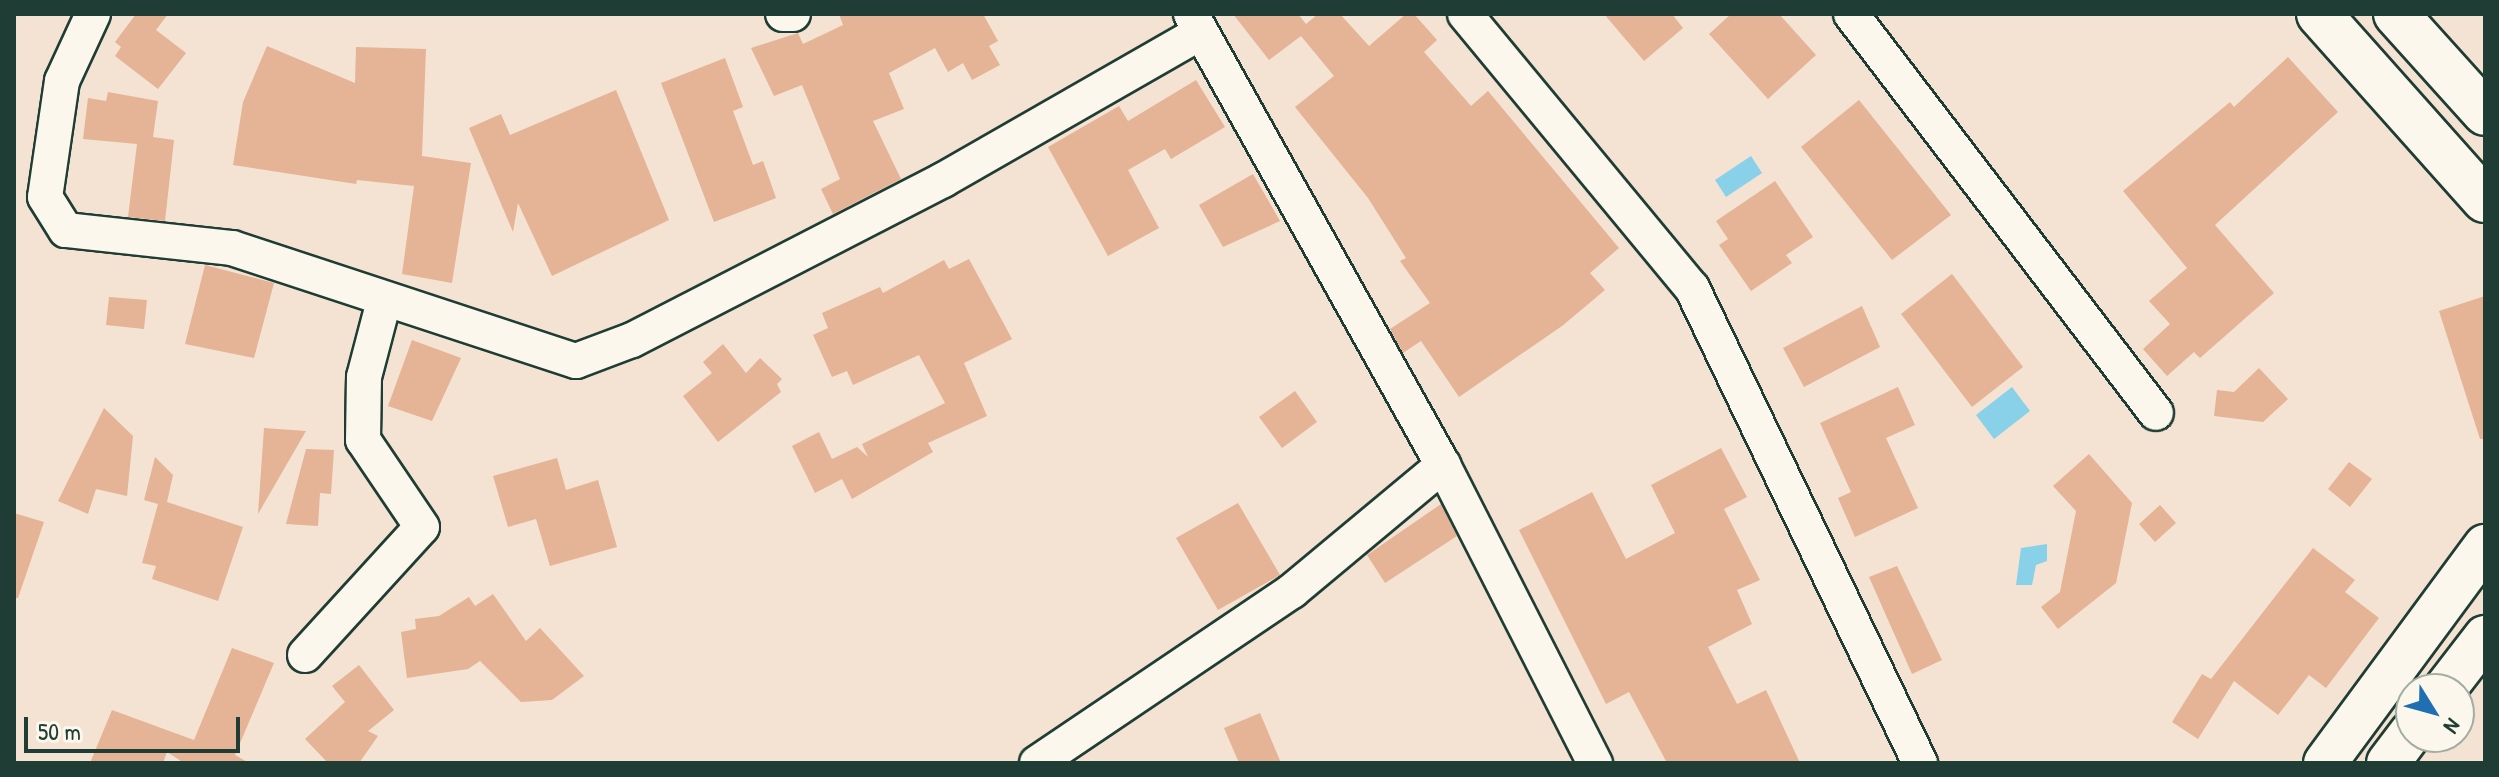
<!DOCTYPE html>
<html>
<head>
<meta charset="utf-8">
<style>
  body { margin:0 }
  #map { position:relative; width:2499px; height:777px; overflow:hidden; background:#f4e3d2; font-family:"Patrick Hand",sans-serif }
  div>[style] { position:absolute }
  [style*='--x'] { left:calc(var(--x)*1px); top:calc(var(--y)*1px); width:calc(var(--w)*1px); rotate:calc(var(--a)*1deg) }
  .water>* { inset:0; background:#88d1e9 }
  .building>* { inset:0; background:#e5b396 }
  .roads { filter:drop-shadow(2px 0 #1f3d34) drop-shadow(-2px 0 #1f3d34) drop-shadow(0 2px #1f3d34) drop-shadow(0 -2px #1f3d34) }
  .minor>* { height:34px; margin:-17px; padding:0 17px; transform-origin:17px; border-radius:17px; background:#fbf7ec }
  .tertiary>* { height:42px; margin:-21px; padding:0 21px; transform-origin:21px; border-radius:21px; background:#fbf7ec }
  .secondary>* { height:44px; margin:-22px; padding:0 22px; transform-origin:22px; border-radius:22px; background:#fbf7ec }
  span { translate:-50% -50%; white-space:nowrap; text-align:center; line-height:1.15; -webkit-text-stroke:7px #fbf7ec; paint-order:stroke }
  .frame { position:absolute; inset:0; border:16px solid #1f3d34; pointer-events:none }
  .north { position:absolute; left:2395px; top:673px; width:80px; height:80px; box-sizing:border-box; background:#fbf7ec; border:2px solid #a3ada2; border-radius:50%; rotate:127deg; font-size:22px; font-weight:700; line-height:32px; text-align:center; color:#1f3d34 }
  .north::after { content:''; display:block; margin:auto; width:28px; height:36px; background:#1f6fb2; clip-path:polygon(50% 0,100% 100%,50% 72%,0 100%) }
  .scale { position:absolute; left:24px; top:717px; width:216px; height:36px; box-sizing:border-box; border:4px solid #1f3d34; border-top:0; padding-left:10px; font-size:24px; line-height:28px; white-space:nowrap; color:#1f3d34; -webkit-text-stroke:6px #fbf7ec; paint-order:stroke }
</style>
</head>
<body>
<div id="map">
  <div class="water">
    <div style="clip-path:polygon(1751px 156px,1762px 173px,1726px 197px,1715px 180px)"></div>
    <div style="clip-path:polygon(2012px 387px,2030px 411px,1994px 439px,1976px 415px)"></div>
    <div style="clip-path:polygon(2047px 544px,2047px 561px,2036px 565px,2032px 585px,2016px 585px,2021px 548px)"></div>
  </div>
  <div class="building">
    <div style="clip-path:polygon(136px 14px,168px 14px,156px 30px,186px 53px,158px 89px,115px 56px,121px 47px,115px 42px)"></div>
    <div style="clip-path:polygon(839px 14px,983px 14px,998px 41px,989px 46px,1000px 65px,972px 80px,963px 63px,948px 72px,935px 48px,889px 73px,904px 109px,873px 121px,901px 179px,833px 214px,821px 189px,840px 179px,802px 85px,774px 96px,751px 48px,798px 33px,803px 44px,843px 25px)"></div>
    <div style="clip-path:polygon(1233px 14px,1298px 14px,1306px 24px,1318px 14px,1340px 14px,1369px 46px,1406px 14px,1414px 14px,1437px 40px,1424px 52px,1471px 106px,1488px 91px,1619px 248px,1590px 273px,1605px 290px,1562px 326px,1459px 397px,1421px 341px,1403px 353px,1390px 329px,1430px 303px,1400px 261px,1406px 258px,1368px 198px,1295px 107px,1334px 76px,1301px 36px,1269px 60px)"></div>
    <div style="clip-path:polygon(1604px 14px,1672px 14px,1683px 28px,1644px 61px)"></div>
    <div style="clip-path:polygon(1731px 14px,1779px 14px,1816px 55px,1768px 99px,1709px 34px)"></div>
    <div style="clip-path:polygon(267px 46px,355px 83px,356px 47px,426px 49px,422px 156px,471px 163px,452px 283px,402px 274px,414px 186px,357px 180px,356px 184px,233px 165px,243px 102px)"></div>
    <div style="clip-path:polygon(2288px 57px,2338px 112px,2215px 225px,2274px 293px,2200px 358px,2194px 352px,2167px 376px,2143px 349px,2170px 324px,2149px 301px,2187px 268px,2123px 191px,2230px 102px,2234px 107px)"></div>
    <div style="clip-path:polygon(725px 58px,743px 107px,733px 111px,753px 165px,763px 161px,776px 198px,714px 222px,661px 83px)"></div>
    <div style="clip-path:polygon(1196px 80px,1225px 127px,1171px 159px,1165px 149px,1128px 170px,1159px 228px,1108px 256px,1048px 147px,1119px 106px,1128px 121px)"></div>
    <div style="clip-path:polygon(616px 90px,669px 220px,552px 276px,518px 203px,513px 232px,469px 128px,501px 114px,510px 135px)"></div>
    <div style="clip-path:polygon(108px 92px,158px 101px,153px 137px,174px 140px,165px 221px,128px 217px,137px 144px,83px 139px,88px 98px,106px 101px)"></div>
    <div style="clip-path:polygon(1859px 100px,1951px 215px,1892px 260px,1801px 147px)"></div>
    <div style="clip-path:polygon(1253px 174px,1280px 221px,1223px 247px,1199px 205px)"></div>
    <div style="clip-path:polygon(1775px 181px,1813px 237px,1786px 255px,1792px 263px,1751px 291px,1719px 245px,1728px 239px,1716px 221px)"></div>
    <div style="clip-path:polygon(969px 259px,1012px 339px,964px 363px,987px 416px,928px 443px,933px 452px,852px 499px,842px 479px,815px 493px,792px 446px,819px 432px,832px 459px,857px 447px,868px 457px,862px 444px,945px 403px,919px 355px,853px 385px,847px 371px,832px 377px,813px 335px,828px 328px,822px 313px,880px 287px,883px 293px,944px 260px,949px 269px)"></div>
    <div style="clip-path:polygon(205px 265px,274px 283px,254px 358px,185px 344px)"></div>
    <div style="clip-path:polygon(1952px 274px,2023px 367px,1972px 407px,1901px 314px)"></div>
    <div style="clip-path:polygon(2485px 296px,2485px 439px,2480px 439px,2439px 311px)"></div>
    <div style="clip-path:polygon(109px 297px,147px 300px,144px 329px,106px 325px)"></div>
    <div style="clip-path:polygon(1862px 306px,1880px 347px,1804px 387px,1783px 348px)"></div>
    <div style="clip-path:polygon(412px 340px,461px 358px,432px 421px,388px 406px)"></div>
    <div style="clip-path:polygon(723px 344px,746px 373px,760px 358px,782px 379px,777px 384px,781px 392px,718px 442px,683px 396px,712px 373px,703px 362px)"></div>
    <div style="clip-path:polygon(2259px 368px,2288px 399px,2263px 422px,2214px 416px,2217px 390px,2234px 392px)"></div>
    <div style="clip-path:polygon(1898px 387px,1915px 425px,1886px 438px,1918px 508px,1855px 537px,1838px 498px,1851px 492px,1820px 423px)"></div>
    <div style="clip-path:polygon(1295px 391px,1317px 422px,1282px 448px,1259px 417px)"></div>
    <div style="clip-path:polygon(104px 408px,133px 436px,127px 496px,96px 489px,88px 514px,58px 501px)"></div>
    <div style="clip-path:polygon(264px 428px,306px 431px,258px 514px)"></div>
    <div style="clip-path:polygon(1721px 448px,1747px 497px,1724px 509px,1760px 580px,1737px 590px,1752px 624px,1708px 647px,1737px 704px,1766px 690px,1800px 763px,1667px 763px,1629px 692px,1606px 704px,1519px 530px,1592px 492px,1626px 559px,1675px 533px,1651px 485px)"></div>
    <div style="clip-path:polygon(306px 449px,334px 450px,331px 494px,320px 493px,318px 526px,286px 524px)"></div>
    <div style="clip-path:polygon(2089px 454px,2132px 503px,2116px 583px,2058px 629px,2041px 607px,2060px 592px,2076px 511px,2053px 486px)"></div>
    <div style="clip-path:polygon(155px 457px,173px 475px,167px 502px,243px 527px,218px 601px,152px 579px,156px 566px,142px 563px,158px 504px,144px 500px)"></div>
    <div style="clip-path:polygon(557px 458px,566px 490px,598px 480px,617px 547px,550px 566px,536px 519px,508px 527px,493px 476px)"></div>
    <div style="clip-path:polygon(2349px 462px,2372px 479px,2350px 507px,2328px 489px)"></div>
    <div style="clip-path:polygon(1238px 503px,1280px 575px,1218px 610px,1176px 538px)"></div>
    <div style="clip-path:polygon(1441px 504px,1457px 536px,1385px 583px,1367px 555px)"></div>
    <div style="clip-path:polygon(2160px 505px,2176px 523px,2155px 542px,2139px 524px)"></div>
    <div style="clip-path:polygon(14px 513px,44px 522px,18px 598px,14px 598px)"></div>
    <div style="clip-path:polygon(2313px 548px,2355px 580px,2345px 592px,2379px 618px,2326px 688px,2309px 675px,2278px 715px,2234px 681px,2198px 739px,2172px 722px,2202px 674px,2211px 679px)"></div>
    <div style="clip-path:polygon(1897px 566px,1942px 660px,1912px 674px,1869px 577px)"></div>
    <div style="clip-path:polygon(493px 594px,526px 641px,540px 628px,584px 676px,552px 700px,521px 702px,480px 661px,468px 669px,407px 678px,401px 632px,416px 629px,415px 619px,439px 616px,469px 597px,475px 606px)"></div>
    <div style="clip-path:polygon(232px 648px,274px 663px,235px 755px,249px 763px,184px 763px,167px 752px,163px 763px,90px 763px,112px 710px,194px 740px)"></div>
    <div style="clip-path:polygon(359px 665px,394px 710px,368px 731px,378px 736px,359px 763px,328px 763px,305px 739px,345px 702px,332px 686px)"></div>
    <div style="clip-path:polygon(1260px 713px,1281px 763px,1239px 763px,1224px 728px)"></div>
  </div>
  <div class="roads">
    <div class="minor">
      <div style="--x:93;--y:14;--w:74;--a:114.8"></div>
      <div style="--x:62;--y:81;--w:117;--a:98.3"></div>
      <div style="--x:45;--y:197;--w:39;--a:58"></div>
      <div style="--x:66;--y:230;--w:167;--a:6.2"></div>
      <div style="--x:232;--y:248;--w:362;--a:18.2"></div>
      <div style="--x:576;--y:361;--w:60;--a:-20.6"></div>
      <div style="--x:632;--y:340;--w:350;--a:-27.2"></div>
      <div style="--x:943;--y:180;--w:297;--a:-29.8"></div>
      <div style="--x:783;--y:14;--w:10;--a:0"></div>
      <div style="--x:1191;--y:14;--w:517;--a:60.81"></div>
      <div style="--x:1443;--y:465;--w:335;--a:63"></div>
      <div style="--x:1465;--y:14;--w:356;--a:50.4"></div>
      <div style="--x:1692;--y:288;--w:527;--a:64.36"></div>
      <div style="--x:1851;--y:14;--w:502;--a:52.61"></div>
      <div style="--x:305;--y:655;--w:173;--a:-47.6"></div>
      <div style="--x:422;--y:527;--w:105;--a:-124.1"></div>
      <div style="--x:363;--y:440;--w:63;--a:-89.1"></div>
      <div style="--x:364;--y:377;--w:79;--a:-75.3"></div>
      <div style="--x:1037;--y:763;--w:308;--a:-34"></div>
      <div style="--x:1292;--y:591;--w:197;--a:-39.8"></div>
    </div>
    <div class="tertiary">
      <div style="--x:2445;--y:689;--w:66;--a:-52.4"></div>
      <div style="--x:2325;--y:763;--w:270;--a:-53.6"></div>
      <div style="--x:2388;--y:763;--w:38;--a:-53"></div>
    </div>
    <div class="secondary">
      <div style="--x:2319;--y:14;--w:249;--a:48.3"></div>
      <div style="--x:2396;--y:14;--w:133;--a:48"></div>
    </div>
  </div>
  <div class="frame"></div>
  <div class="north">N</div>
  <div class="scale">50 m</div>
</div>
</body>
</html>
